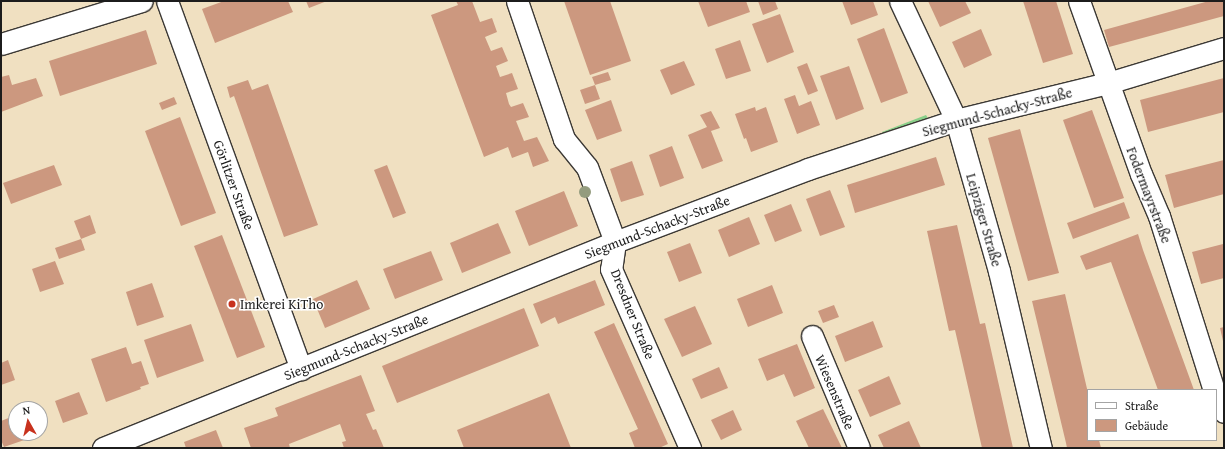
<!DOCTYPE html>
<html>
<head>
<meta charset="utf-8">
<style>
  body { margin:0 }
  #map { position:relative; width:1225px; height:449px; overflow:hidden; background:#f0e0c1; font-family:"Gentium Book Plus",serif }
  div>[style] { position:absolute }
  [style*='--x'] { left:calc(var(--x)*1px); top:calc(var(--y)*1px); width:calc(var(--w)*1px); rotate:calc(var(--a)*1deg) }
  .green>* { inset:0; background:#89cf89 }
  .building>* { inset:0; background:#cc987f }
  .roads { filter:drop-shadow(1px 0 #3c3935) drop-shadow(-1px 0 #3c3935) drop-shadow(0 1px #3c3935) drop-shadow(0 -1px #3c3935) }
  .street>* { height:21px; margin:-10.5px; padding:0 10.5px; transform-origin:10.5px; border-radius:10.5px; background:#fff }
  .trees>* { width:12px; height:12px; margin:-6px; border-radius:50%; background:#949c7e }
  .dots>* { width:11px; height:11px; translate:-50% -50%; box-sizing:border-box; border:2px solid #fff; border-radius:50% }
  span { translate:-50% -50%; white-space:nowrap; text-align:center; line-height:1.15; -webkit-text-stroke:3px #fff; paint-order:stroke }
  .street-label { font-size:14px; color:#1c1c1c }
  .poi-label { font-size:14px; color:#1c1c1c }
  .left { translate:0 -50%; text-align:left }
  .frame { position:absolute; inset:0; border:2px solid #1c1c1c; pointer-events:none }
  .legend { position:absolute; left:1087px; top:389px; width:130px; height:52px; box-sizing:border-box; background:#fff; border:1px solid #a4a4a4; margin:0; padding:5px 7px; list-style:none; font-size:12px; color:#1c1c1c }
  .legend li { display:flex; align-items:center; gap:8px; height:20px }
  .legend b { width:20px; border:1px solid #a4a4a4 }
  .north { position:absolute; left:8px; top:401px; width:40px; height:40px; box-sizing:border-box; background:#fff; border:1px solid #a4a4a4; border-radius:50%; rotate:352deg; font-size:11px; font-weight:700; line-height:16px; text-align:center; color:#1c1c1c }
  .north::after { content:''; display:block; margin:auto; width:14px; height:18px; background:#c8321e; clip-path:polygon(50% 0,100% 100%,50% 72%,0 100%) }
</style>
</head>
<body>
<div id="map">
  <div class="green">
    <div style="clip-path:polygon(926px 115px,929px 120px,883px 134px,882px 132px)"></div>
  </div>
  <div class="building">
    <div style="clip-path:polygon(224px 1px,288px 1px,293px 12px,215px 43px,202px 9px)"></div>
    <div style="clip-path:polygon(306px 1px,327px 1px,309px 8px)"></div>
    <div style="clip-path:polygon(456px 1px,472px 1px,480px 22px,492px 18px,497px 32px,485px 37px,491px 51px,502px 47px,508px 61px,496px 66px,500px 77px,512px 73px,518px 89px,506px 93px,509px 104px,511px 107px,523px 103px,529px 117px,516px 121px,524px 141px,537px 137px,549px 161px,533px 167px,528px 152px,512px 158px,508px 147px,484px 157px,431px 15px,458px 5px)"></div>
    <div style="clip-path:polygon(564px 1px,610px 1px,631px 61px,590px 75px)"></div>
    <div style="clip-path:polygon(698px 1px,746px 1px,750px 12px,708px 27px)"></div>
    <div style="clip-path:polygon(758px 1px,775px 1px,778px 9px,763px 15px)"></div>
    <div style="clip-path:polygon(842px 1px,873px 1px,878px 15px,851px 25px)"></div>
    <div style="clip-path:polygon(928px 1px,965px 1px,971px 13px,940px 27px)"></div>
    <div style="clip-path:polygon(1023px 1px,1056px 1px,1073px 54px,1043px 63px)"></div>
    <div style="clip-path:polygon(1209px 1px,1224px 1px,1224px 16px,1109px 47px,1104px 30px)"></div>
    <div style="clip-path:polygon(780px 14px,794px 52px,767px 63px,752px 24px)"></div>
    <div style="clip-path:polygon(884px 28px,908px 93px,881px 103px,857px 39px)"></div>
    <div style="clip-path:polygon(981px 29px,992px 55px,964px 68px,952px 42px)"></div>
    <div style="clip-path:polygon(146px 30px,157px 64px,60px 96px,49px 61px)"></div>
    <div style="clip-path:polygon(740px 40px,751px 71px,726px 79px,715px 49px)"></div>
    <div style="clip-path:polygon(684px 61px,695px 85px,671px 95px,660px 70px)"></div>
    <div style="clip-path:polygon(807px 63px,818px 91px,808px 95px,797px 67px)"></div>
    <div style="clip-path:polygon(849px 66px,864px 109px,836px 120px,820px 76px)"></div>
    <div style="clip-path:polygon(608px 72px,611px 80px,595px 85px,600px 99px,585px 104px,580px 90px,595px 85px,592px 77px)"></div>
    <div style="clip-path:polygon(9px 75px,12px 85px,36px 78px,43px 96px,1px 112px,1px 77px)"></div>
    <div style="clip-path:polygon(1224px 78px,1224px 112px,1148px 132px,1140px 100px)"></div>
    <div style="clip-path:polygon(248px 80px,252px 90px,268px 84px,318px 225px,284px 237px,234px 96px,230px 98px,227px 87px)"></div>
    <div style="clip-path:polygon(795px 95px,799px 106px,811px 101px,820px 125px,797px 134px,784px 99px)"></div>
    <div style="clip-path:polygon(174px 97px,177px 104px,162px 110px,159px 103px)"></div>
    <div style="clip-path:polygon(611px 100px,622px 131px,597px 140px,585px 110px)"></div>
    <div style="clip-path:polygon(755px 107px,756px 111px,766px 107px,778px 142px,751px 152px,746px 138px,744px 139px,735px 114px)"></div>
    <div style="clip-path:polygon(1092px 110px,1124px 198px,1094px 208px,1063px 120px)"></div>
    <div style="clip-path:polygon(711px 111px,720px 128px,711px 131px,723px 161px,702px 169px,688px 135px,707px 127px,700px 115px)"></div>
    <div style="clip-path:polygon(180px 117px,216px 213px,181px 226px,145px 131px)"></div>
    <div style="clip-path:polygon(1020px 129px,1059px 273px,1028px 281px,988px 138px)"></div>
    <div style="clip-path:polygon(672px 146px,684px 178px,660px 187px,649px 155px)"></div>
    <div style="clip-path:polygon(936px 157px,945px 185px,855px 213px,847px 185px)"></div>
    <div style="clip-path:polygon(1224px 160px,1224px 194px,1174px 208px,1165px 175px)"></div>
    <div style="clip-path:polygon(632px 161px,644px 195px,621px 202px,610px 169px)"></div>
    <div style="clip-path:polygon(54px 165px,62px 185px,11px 204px,3px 183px)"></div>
    <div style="clip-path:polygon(387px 165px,406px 213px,393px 218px,374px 170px)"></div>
    <div style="clip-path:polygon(830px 190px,845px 227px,820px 236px,806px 199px)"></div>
    <div style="clip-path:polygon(564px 191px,578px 226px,529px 246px,515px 211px)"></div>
    <div style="clip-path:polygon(1124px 202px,1130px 218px,1073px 239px,1067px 223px)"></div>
    <div style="clip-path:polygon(791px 204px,802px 231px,775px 242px,764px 215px)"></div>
    <div style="clip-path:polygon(90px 215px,96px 233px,81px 239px,74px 221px)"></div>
    <div style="clip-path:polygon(749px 217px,760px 244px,729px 257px,718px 230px)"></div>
    <div style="clip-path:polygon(498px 223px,511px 253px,462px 273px,450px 243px)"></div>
    <div style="clip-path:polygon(957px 225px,980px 324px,985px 323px,1013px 448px,982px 448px,955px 330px,949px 331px,927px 231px)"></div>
    <div style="clip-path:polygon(1138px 234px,1143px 250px,1194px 390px,1158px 390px,1111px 262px,1086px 270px,1080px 256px)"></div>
    <div style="clip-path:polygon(222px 235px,265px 347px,237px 358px,194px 246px)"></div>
    <div style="clip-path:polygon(81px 239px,85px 250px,59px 259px,55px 248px)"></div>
    <div style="clip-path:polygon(690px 243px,702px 273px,679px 282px,667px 252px)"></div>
    <div style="clip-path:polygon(1223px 244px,1224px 278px,1201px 284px,1192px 252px)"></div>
    <div style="clip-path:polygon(431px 251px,443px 280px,395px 299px,383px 269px)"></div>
    <div style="clip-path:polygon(55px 261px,64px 284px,40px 292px,32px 269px)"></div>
    <div style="clip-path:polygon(357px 280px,370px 309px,325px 328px,313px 299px)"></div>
    <div style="clip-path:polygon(595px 280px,605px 305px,558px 324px,555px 317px,541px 324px,533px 304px)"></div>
    <div style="clip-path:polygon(152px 283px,164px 317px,137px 326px,126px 292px)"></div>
    <div style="clip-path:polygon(772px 285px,783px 313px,748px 327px,737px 299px)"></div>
    <div style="clip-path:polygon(1065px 294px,1088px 393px,1088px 440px,1099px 440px,1101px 448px,1067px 448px,1066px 443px,1032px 301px)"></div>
    <div style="clip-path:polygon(834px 305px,839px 317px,823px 323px,818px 311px)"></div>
    <div style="clip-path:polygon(695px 306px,712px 344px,682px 357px,664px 319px)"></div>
    <div style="clip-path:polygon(524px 308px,539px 346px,397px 403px,382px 366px)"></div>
    <div style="clip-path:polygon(873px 321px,883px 347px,845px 362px,835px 336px)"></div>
    <div style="clip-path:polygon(614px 323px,668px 444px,659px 448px,635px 448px,629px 433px,638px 429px,594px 332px)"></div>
    <div style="clip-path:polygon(191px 324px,204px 361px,157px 378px,144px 340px)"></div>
    <div style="clip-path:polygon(1224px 327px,1224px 341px,1223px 341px,1220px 328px)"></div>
    <div style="clip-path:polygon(797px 344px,815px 388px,794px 397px,784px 374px,767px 381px,758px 359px)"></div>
    <div style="clip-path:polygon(126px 347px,132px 364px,141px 361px,149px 384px,140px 387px,141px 389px,106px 402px,91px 359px)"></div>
    <div style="clip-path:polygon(8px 360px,15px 380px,1px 385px,1px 363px)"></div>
    <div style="clip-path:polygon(719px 367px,728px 388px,701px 399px,692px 379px)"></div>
    <div style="clip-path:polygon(361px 375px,375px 411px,366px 414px,373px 430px,376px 429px,384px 448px,344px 448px,342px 442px,346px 441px,340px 424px,289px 444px,290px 448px,251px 448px,244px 428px,278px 416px,275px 408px)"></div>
    <div style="clip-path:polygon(889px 376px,901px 404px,870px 417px,858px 390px)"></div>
    <div style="clip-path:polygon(79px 392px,88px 414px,63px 423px,55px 401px)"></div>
    <div style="clip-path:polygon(549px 393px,571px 448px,521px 447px,464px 448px,457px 430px)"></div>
    <div style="clip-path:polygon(823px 409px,842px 448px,809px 448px,808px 446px,796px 421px)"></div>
    <div style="clip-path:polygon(733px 410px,742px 430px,721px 440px,711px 420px)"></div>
    <div style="clip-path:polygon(16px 415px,16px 433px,28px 433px,30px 438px,4px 447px,1px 440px,1px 421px)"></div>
    <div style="clip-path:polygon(909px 421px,921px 448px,884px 448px,878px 435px)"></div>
    <div style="clip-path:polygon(216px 430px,223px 448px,186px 448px,184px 442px)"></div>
  </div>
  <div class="roads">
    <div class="street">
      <div style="--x:167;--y:1;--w:392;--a:70"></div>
      <div style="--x:517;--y:1;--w:146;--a:71.2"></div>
      <div style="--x:564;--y:139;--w:36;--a:51"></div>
      <div style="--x:587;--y:167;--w:80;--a:69.5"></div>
      <div style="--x:615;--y:242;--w:27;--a:98"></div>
      <div style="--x:611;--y:269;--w:196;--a:66.2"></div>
      <div style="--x:900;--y:1;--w:132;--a:64.8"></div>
      <div style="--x:956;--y:120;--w:157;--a:74.1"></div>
      <div style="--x:999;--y:271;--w:182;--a:76.7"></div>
      <div style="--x:1079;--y:1;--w:184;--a:70.3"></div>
      <div style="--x:1141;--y:174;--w:46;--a:66.8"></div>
      <div style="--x:1159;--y:216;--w:182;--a:72.5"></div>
      <div style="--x:1;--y:44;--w:147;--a:-17"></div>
      <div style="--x:812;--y:336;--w:121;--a:67.2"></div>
      <div style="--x:1216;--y:397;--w:8;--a:76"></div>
      <div style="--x:1218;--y:405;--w:9;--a:49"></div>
      <div style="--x:103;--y:448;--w:552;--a:-21.92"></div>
      <div style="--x:615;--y:242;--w:206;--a:-20.7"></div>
      <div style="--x:808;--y:169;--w:156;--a:-18.3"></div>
      <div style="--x:956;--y:120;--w:156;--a:-13.7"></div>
      <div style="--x:1108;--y:83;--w:121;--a:-16.8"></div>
    </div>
  </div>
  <div class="trees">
    <div style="left:585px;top:192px"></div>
  </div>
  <div class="dots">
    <div style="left:232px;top:304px;background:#c8321e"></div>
  </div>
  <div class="street-label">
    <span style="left:997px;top:112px;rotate:-15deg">Siegmund-Schacky-Straße</span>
    <span style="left:234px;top:185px;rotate:70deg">Görlitzer Straße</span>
    <span style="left:1149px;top:195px;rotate:69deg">Fodermayrstraße</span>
    <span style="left:984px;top:220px;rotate:74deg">Leipziger Straße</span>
    <span style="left:657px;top:227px;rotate:-21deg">Siegmund-Schacky-Straße</span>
    <span style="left:633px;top:314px;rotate:68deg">Dresdner Straße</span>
    <span style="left:356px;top:347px;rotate:-22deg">Siegmund-Schacky-Straße</span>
    <span style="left:835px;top:392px;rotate:67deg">Wiesenstraße</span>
  </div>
  <div class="poi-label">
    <span class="left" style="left:240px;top:304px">Imkerei KiTho</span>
  </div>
  <div class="frame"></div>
  <ul class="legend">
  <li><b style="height:5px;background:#fff"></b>Straße</li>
  <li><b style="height:11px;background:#cc987f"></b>Gebäude</li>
  </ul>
  <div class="north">N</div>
</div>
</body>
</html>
